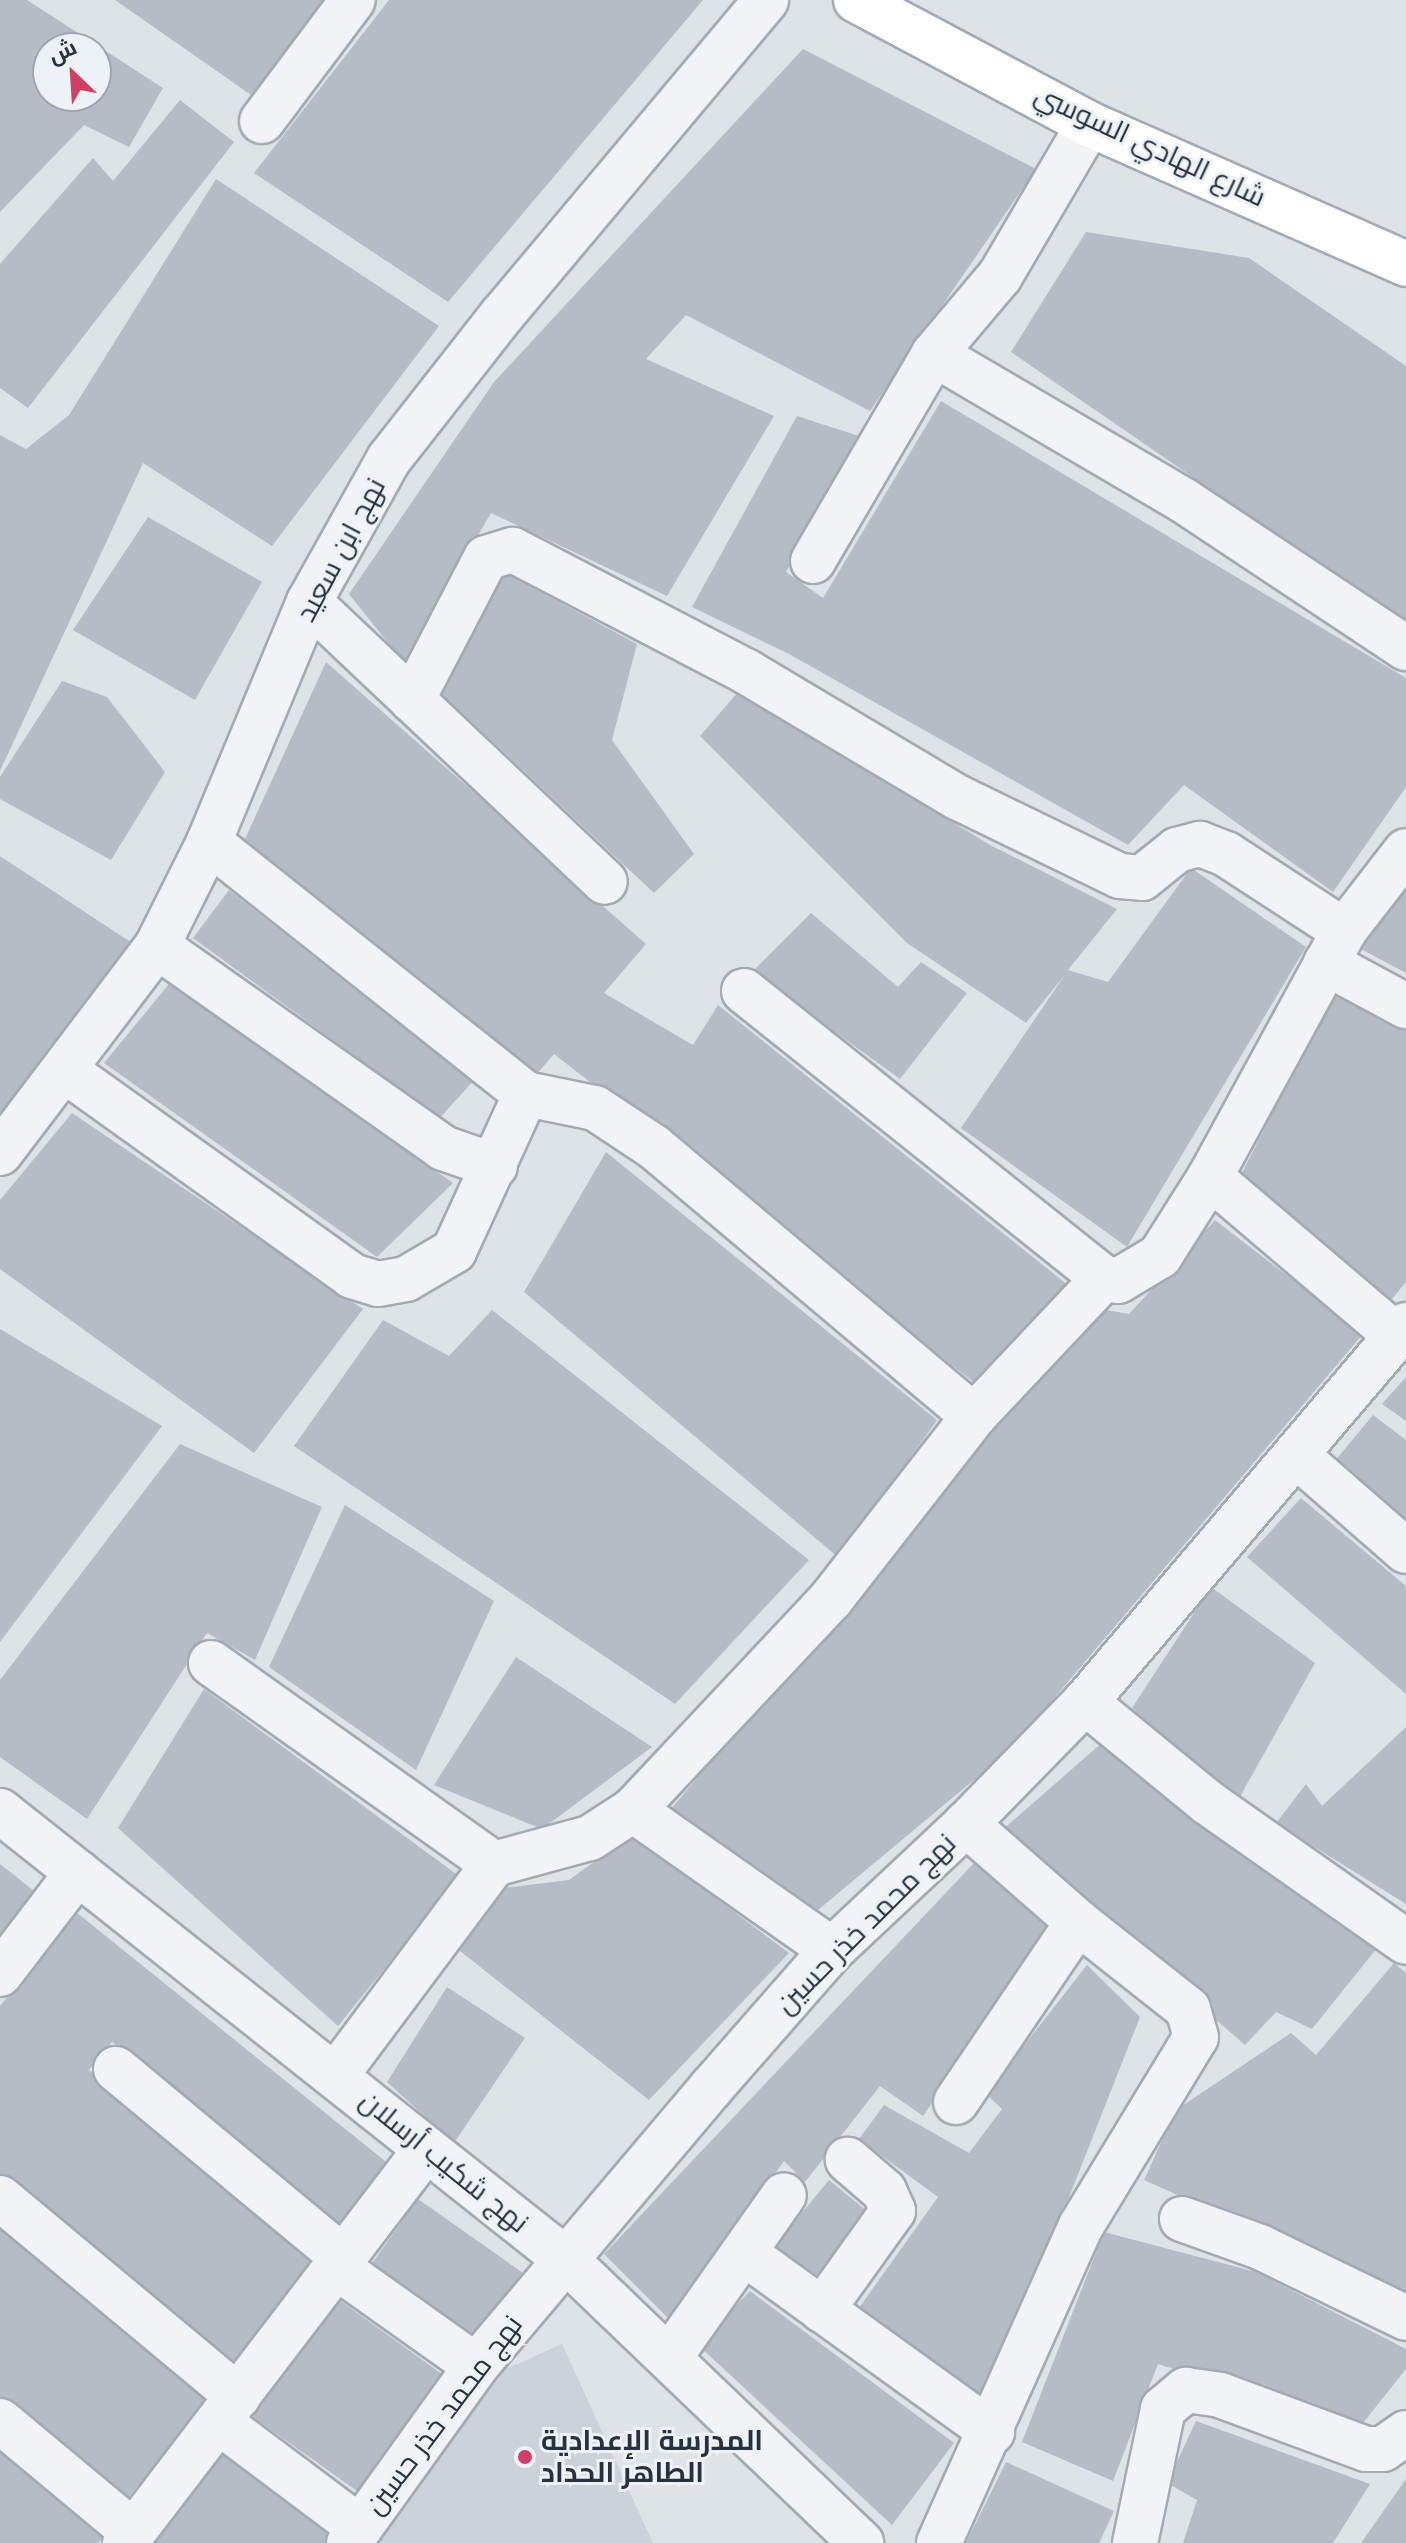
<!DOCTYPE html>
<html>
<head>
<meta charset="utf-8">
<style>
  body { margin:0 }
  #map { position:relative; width:1406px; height:2543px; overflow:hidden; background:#dee3e8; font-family:Helvetica,Cairo,sans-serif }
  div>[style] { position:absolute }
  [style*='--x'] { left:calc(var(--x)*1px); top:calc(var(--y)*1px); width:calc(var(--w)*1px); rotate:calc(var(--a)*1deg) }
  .built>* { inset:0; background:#ccd2da }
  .building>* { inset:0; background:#b5bcc5 }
  .roads { filter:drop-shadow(2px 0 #a3aab2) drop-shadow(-2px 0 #a3aab2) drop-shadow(0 2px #a3aab2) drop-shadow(0 -2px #a3aab2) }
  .minor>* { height:44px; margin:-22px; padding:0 22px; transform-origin:22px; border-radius:22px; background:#f1f3f6 }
  .major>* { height:44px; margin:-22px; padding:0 22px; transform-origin:22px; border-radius:22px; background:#fff }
  .dots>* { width:22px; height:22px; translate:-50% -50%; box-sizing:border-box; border:4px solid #edf2f6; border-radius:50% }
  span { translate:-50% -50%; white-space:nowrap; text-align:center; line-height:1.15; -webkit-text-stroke:6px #edf2f6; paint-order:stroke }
  .street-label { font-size:28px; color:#27323f }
  .poi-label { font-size:28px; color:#27323f; font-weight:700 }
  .left { translate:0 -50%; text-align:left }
  .north { position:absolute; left:32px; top:32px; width:80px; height:80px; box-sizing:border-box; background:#edf2f6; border:2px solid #9ea5ad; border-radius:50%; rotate:335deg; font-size:22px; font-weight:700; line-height:32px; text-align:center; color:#27323f }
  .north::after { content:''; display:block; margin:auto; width:28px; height:36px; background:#d13f62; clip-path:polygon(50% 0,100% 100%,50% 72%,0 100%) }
</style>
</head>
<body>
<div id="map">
  <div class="built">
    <div style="clip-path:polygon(562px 2344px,653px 2543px,371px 2543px,501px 2371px)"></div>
  </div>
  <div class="building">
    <div style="clip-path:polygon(evenodd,0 0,27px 0,163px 88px,129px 147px,84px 125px,0 212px,0 0,48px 48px,96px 48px,96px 96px,48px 96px,48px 48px)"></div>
    <div style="clip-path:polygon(115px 0,325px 0,254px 97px)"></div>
    <div style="clip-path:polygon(389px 0,703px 0,448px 302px,254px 173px)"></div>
    <div style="clip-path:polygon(803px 49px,1036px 169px,870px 411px,686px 315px,646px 359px,774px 416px,667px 596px,491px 513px,404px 663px,349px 594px,494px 382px)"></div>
    <div style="clip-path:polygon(180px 100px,234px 142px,28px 408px,0 388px,0 264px,93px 158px,113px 181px)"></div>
    <div style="clip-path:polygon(216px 179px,439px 326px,272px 546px,143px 463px,0 771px,0 435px,26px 449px,69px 415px)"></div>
    <div style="clip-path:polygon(1086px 232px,1249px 258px,1406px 366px,1406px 624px,1011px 352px)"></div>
    <div style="clip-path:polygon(941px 401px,1406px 678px,1406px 787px,1333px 892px,1184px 785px,1128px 845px,789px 654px,692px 607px,797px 416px,859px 436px,786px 572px,823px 598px)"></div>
    <div style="clip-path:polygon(148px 517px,262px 582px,195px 700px,73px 630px)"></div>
    <div style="clip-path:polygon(505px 573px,637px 644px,612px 740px,694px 854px,654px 893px,442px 694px)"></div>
    <div style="clip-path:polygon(326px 662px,646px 944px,604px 993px,693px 1045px,718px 1005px,1069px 1286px,976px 1384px,554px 1054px,536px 1075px,245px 839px)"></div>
    <div style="clip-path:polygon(62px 681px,107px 697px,165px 772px,111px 860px,0 799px,0 777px)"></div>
    <div style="clip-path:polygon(738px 692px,992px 846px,1117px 909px,1068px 970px,1108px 982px,1191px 868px,1306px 947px,1127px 1247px,961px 1128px,1064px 976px,1026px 1023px,907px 943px,700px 736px)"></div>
    <div style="clip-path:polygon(0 856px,132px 943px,0 1117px)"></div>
    <div style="clip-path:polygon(229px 890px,472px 1082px,440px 1118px,193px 938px)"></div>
    <div style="clip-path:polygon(1406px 891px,1406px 973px,1359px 948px)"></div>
    <div style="clip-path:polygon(811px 913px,898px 987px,921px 962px,967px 993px,900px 1079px,752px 972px)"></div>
    <div style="clip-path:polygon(169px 984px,453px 1183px,377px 1257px,104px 1063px)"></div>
    <div style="clip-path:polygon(1333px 994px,1406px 1029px,1406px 1282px,1387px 1305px,1242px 1173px)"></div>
    <div style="clip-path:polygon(72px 1113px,363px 1309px,254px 1453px,0 1269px,0 1200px)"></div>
    <div style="clip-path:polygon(606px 1152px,937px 1420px,839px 1558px,524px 1292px)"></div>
    <div style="clip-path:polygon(1215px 1220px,1363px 1334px,1011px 1749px,812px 1915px,670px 1810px,1095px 1308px,1129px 1314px)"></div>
    <div style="clip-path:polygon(492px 1310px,809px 1560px,675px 1704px,294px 1446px,383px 1320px,449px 1356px)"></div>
    <div style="clip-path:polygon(0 1329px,162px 1426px,0 1642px)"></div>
    <div style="clip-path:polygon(1406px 1377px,1406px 1421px,1382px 1404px)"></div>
    <div style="clip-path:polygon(1373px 1415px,1406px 1440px,1406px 1523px,1334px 1462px)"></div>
    <div style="clip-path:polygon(180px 1444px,322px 1507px,255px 1660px,207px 1633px,87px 1819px,0 1757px,0 1680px)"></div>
    <div style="clip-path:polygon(1301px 1498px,1406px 1586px,1406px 1694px,1247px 1557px)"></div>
    <div style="clip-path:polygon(345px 1505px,494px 1601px,416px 1770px,269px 1667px)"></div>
    <div style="clip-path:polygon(1211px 1587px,1315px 1663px,1238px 1800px,1132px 1708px)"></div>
    <div style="clip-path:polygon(516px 1657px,652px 1747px,542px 1829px,434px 1785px)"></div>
    <div style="clip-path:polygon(204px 1689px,459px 1876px,338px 2026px,118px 1828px)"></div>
    <div style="clip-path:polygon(1406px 1727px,1406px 1904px,1276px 1823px,1306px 1784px,1322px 1806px)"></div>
    <div style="clip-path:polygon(1104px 1741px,1377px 1948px,1312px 2029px,1276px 2012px,1245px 2045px,1000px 1832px)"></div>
    <div style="clip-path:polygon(632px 1835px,789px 1953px,649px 2100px,460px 1951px,496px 1889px,569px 1880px)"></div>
    <div style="clip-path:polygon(975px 1862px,1053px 1927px,923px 2116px,880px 2086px,805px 2182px,784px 2161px,670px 2320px,604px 2254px)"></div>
    <div style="clip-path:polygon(0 1864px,43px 1898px,0 1954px)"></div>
    <div style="clip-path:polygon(76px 1912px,390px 2165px,341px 2226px,112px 2042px,89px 2070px,328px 2263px,236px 2377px,0 2187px,0 2006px)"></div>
    <div style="clip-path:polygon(1394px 1963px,1406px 1973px,1406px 2297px,1144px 2180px,1176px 2110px,1291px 2033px,1316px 2055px)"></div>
    <div style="clip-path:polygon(1087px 1965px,1140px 2017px,988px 2403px,856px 2312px,938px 2197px,859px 2139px,884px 2105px,969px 2153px,1002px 2109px,986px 2094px)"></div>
    <div style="clip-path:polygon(447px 1987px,525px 2038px,454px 2143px,387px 2082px)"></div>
    <div style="clip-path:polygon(829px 2180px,873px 2216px,819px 2284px,770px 2252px)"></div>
    <div style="clip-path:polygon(418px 2199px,523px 2273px,474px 2341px,370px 2266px)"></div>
    <div style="clip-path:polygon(0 2224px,210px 2398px,125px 2501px,0 2399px)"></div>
    <div style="clip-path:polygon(1104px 2232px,1256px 2272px,1406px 2349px,1406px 2369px,1359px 2428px,1158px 2364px,1113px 2481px,1022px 2442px)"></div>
    <div style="clip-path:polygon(750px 2291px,954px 2443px,892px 2525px,698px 2345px)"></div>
    <div style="clip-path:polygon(338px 2299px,442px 2374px,357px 2491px,253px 2417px)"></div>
    <div style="clip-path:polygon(1196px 2421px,1370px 2484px,1333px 2543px,1183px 2543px,1197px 2500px,1167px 2483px)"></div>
    <div style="clip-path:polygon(0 2441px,109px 2530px,98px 2543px,0 2543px)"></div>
    <div style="clip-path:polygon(225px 2449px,334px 2530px,324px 2543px,155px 2543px)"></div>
    <div style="clip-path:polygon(1006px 2462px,1114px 2511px,1099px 2543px,966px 2543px)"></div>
    <div style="clip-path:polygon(1406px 2479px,1406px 2543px,1361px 2543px)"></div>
  </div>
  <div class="roads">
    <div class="minor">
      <div style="--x:262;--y:121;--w:151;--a:-53.1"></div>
      <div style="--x:934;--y:354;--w:289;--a:30.4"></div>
      <div style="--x:1183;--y:500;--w:268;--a:33.6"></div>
      <div style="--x:813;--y:561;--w:240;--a:-59.7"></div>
      <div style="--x:934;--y:354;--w:102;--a:-49.8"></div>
      <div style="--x:1000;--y:276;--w:176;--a:-59.6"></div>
      <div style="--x:309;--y:602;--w:407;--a:43.4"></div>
      <div style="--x:412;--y:700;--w:160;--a:-62.5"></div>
      <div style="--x:486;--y:558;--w:28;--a:-17"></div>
      <div style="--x:513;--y:550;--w:264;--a:27.5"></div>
      <div style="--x:747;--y:672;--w:244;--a:30.8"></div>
      <div style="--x:957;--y:797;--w:181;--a:25.9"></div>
      <div style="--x:1120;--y:876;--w:22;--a:5"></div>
      <div style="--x:1142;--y:878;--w:45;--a:-38.7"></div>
      <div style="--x:1177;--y:850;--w:24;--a:-15"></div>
      <div style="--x:1200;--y:844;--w:28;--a:21"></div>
      <div style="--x:1226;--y:854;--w:141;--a:33.1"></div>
      <div style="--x:209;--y:842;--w:405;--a:38.5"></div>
      <div style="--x:526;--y:1094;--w:70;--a:11.5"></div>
      <div style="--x:595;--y:1108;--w:71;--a:33.5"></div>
      <div style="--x:654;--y:1147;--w:418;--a:40.1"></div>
      <div style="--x:157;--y:946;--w:350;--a:35.2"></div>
      <div style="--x:443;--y:1148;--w:55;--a:19.1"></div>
      <div style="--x:1326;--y:963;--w:91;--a:28.3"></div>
      <div style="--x:744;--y:991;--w:460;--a:38.6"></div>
      <div style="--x:66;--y:1071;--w:352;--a:35.6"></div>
      <div style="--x:352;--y:1276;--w:27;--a:17"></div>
      <div style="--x:378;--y:1284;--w:28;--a:-10"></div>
      <div style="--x:406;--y:1279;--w:56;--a:-30.3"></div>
      <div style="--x:454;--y:1251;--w:173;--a:-65.4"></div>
      <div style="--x:0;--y:1153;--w:260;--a:-52.8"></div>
      <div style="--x:157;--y:946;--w:116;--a:-63.4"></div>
      <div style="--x:209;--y:842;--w:260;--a:-67.4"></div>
      <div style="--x:309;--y:602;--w:164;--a:-60.8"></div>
      <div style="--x:389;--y:459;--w:183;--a:-51.9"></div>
      <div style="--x:502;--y:315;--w:411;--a:-50"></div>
      <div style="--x:1210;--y:1177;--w:245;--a:40.4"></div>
      <div style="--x:1296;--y:1455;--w:146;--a:41.1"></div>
      <div style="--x:211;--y:1663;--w:347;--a:35.4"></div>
      <div style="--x:1085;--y:1702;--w:158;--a:39.3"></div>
      <div style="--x:1207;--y:1802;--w:243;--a:35.1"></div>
      <div style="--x:633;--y:1810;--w:243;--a:35.1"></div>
      <div style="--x:0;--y:1811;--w:720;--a:38.4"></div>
      <div style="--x:564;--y:2258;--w:412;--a:43.8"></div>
      <div style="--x:0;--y:1974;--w:128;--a:-52.6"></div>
      <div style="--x:116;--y:2069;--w:298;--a:39.7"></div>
      <div style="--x:336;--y:2075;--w:264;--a:-53.2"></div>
      <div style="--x:494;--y:1864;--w:99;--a:-15.2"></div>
      <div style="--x:590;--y:1838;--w:51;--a:-33.1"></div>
      <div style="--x:633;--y:1810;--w:289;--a:-46.8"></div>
      <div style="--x:831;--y:1599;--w:232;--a:-52"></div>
      <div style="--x:974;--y:1416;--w:190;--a:-46.7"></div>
      <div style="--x:1104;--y:1278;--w:14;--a:12"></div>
      <div style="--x:1118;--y:1281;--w:49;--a:-30.8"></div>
      <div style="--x:1160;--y:1256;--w:93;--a:-57.7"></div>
      <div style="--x:1210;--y:1177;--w:280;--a:-61.4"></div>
      <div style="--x:1344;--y:931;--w:101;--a:-52.2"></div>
      <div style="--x:956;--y:2102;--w:217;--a:-55.9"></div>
      <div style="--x:0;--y:2198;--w:310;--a:39.8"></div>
      <div style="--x:1182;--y:2219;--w:83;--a:19.7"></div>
      <div style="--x:1260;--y:2247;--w:162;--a:25.9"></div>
      <div style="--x:744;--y:2253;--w:306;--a:35.8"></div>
      <div style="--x:338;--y:2268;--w:169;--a:35.4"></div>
      <div style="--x:822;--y:2310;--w:122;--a:-54.4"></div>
      <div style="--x:893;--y:2211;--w:22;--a:-114"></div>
      <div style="--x:884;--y:2191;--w:48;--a:-139.3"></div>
      <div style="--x:669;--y:2358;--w:199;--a:-54.8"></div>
      <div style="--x:0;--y:2421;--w:173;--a:39.8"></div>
      <div style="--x:219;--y:2422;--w:176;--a:36.9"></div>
      <div style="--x:125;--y:2543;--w:496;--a:-52.6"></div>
      <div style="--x:349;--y:2543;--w:218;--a:-54.3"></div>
      <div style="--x:476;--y:2366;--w:364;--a:-49.8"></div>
      <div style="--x:711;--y:2088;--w:184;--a:-48.8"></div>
      <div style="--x:832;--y:1950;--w:184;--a:-43.2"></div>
      <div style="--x:966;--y:1824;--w:170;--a:-45.7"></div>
      <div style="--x:1085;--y:1702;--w:495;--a:-49.6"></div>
      <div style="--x:939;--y:2543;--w:347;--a:-65.9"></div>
      <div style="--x:1081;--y:2226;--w:221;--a:-58.7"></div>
      <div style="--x:1196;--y:2037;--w:29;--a:-106"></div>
      <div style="--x:1188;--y:2009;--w:140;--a:-141.7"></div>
      <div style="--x:1078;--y:1922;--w:149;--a:-138.8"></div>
      <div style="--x:1135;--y:2543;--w:137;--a:-78.2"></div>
      <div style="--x:1163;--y:2409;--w:30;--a:-40"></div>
      <div style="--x:1186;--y:2390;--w:34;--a:8"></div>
      <div style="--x:1220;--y:2395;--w:156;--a:20.3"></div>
      <div style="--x:1366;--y:2449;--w:17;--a:0"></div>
      <div style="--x:1383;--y:2449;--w:28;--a:-35"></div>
    </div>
    <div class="major">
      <div style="--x:856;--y:0;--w:264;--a:28"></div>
      <div style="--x:1089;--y:124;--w:347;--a:23.8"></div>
    </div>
  </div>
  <div class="dots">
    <div style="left:525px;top:2457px;background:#d13f62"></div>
  </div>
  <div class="street-label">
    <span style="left:1150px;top:146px;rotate:25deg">شارع الهادي السوسي</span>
    <span style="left:341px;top:550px;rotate:-62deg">نهج ابن سعيد</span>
    <span style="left:866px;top:1924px;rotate:-45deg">نهج محمد خذر حسين</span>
    <span style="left:444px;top:2162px;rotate:39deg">نهج شكيب أرسلان</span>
    <span style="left:444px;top:2415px;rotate:-53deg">نهج محمد خذر حسين</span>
  </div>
  <div class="poi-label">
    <span class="left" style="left:541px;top:2457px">المدرسة الإعدادية<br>الطاهر الحداد</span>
  </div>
  <div class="north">ش</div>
</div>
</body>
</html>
